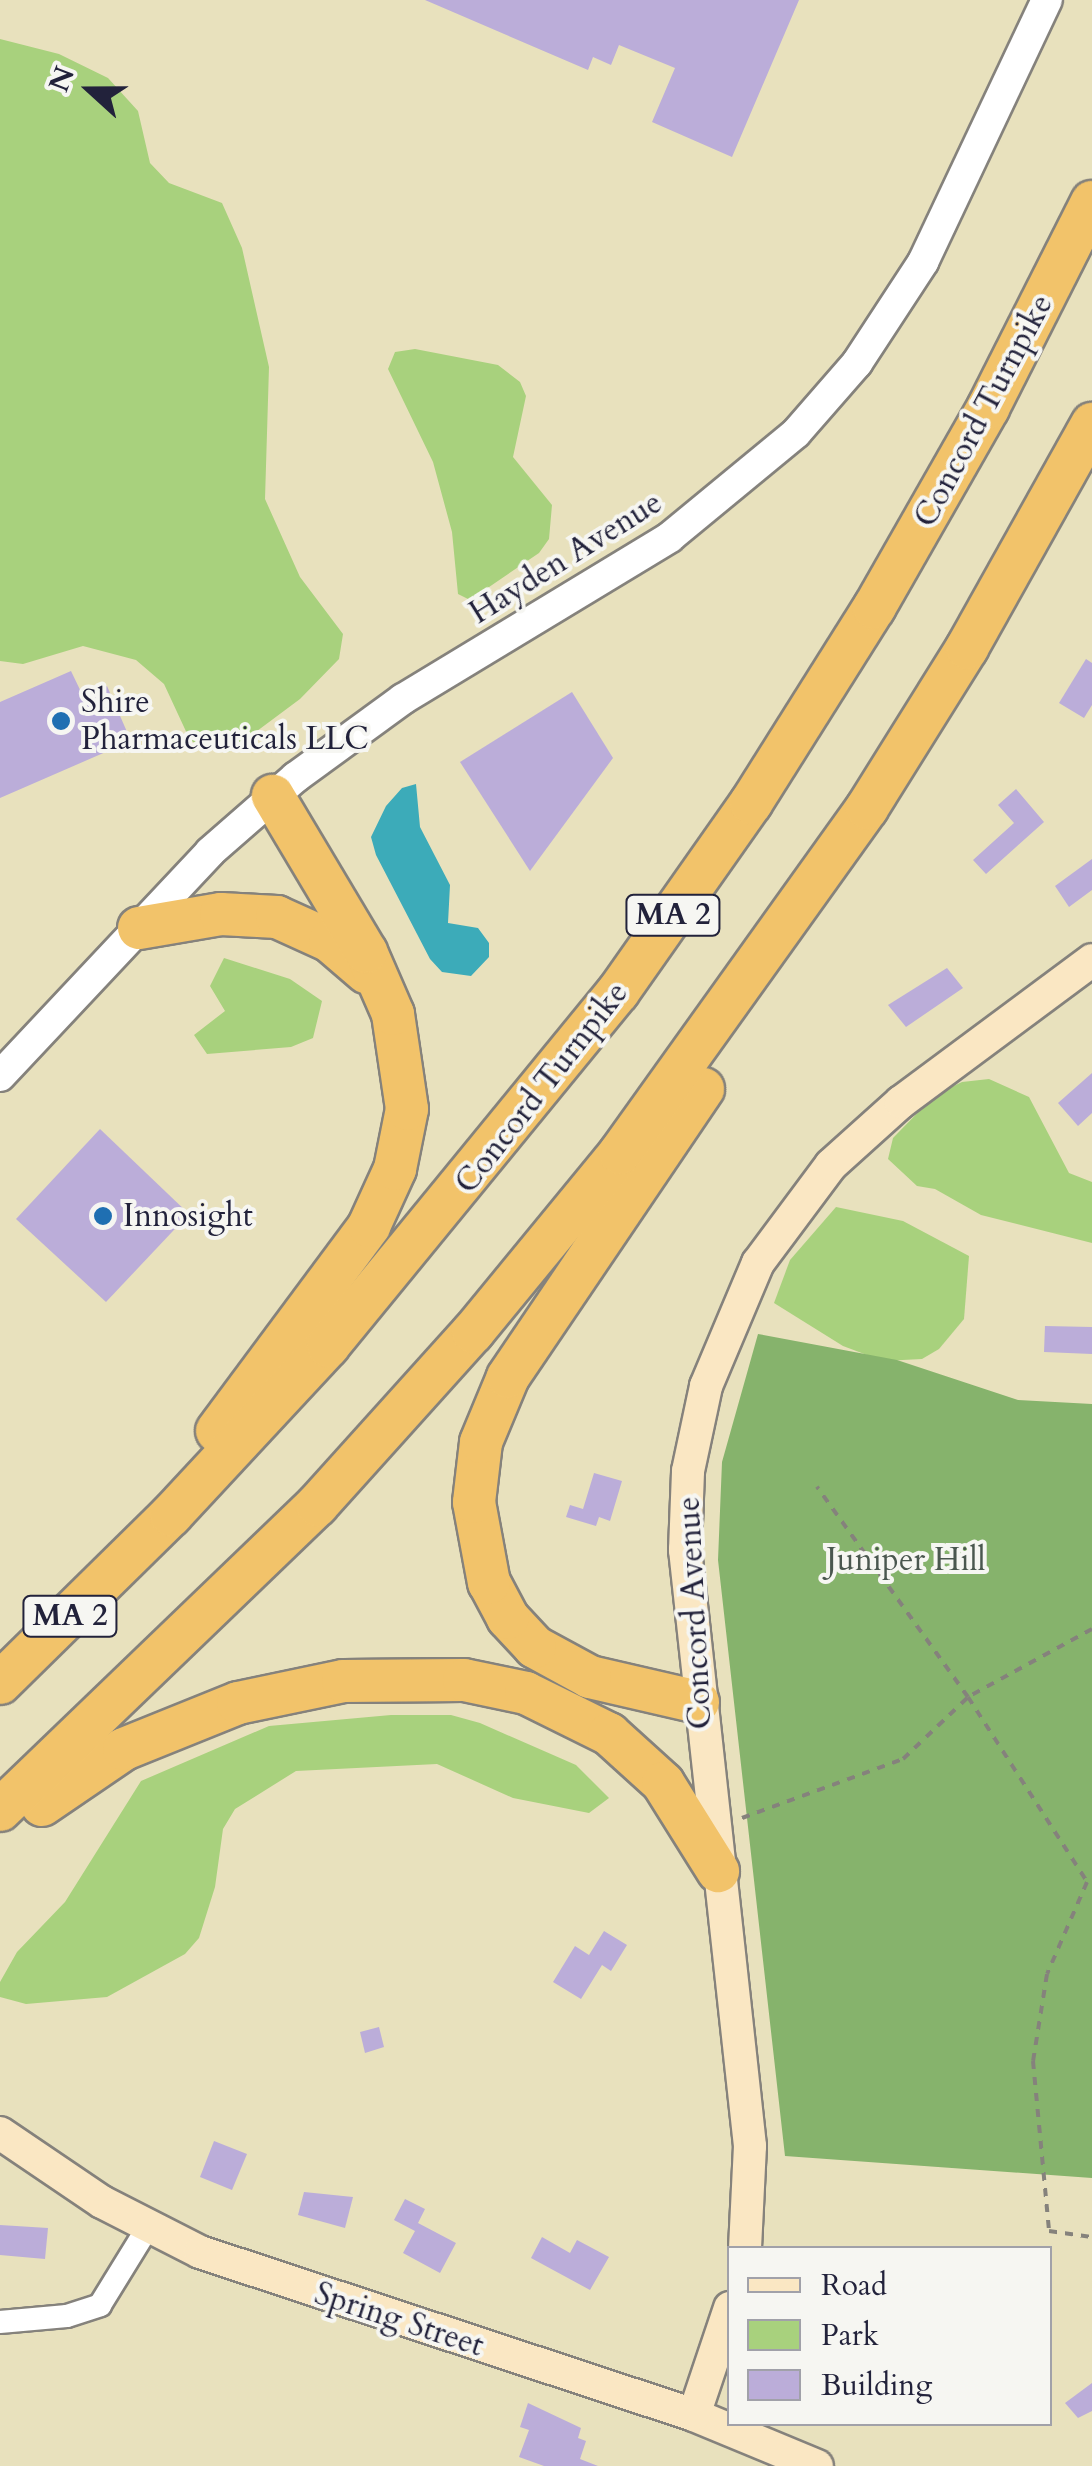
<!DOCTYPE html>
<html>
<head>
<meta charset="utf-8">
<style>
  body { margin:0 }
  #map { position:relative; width:1092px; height:2466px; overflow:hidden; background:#e8e1bd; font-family:Cardo,serif }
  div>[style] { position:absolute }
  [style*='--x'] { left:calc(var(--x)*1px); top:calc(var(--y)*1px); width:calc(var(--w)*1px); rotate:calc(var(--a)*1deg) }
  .green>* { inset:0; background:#a8d17d }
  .forest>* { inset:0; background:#86b36c }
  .water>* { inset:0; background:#3cabb9 }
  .building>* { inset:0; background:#bbadd9 }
  .path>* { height:4px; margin-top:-2px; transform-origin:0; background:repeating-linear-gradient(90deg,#85827c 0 8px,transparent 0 16px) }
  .roads { filter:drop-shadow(2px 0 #85827c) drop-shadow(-2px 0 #85827c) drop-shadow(0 2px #85827c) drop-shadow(0 -2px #85827c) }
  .minor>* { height:22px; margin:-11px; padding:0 11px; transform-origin:11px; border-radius:11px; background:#fff }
  .tertiary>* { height:30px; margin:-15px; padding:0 15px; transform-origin:15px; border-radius:15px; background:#fff }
  .secondary>* { height:32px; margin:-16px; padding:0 16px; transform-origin:16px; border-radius:16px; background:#fae7c3 }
  .motorway>* { height:42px; margin:-21px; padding:0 21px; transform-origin:21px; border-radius:21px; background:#f2c36a }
  .dots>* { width:28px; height:28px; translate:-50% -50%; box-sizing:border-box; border:5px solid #f6f6f2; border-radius:50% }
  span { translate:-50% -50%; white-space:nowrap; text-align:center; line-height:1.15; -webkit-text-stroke:8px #f6f6f2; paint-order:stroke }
  .shield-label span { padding:2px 8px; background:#f6f6f2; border:2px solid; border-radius:8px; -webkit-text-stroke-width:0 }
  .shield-label { font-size:30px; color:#22223b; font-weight:700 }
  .street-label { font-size:32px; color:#22223b }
  .poi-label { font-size:32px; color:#22223b }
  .left { translate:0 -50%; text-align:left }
  .park-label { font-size:32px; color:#4a574f }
  .legend { position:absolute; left:727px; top:2246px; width:325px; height:180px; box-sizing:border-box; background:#f6f6f2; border:2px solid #a1a1a9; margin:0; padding:12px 18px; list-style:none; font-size:30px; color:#22223b }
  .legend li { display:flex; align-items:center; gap:20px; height:50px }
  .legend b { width:50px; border:2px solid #a1a1a9 }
  .north { position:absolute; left:40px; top:40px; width:100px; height:100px; -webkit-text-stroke:8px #f6f6f2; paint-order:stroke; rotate:291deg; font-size:28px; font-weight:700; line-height:40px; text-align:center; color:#22223b }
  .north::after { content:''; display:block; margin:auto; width:35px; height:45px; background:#22223b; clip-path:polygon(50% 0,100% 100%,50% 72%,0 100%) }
</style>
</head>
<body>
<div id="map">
  <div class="green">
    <div style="clip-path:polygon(0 39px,59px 54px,108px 78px,138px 111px,150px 163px,169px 183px,222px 203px,242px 248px,269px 367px,265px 499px,300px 577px,343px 634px,339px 659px,300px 699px,229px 752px,204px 749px,190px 740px,164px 684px,136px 660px,83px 646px,23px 664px,0 661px)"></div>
    <div style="clip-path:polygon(415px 349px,498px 365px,520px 382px,526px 396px,513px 457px,552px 505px,549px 539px,539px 553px,470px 600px,458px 594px,452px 532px,433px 462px,388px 369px,395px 352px)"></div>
    <div style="clip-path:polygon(224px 958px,290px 979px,322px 1001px,313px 1038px,291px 1047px,207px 1054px,194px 1035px,225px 1011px,210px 986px)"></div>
    <div style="clip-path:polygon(989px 1079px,1029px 1097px,1069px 1173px,1092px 1182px,1092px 1243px,981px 1215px,935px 1189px,917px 1186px,888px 1159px,893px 1138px,935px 1095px,962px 1082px)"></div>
    <div style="clip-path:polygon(836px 1207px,903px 1221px,969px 1256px,964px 1319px,939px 1349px,922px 1359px,883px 1361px,843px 1346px,774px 1303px,790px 1260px)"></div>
    <div style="clip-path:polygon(391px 1715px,451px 1715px,480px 1723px,576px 1765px,609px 1798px,589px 1813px,513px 1798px,437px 1764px,296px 1771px,235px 1809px,223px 1829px,215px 1887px,199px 1938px,185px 1954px,107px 1997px,26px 2004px,0 1997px,0 1982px,17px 1952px,65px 1902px,141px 1781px,269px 1726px)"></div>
  </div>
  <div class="forest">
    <div style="clip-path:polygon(758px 1334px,897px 1360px,1018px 1400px,1092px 1404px,1092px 2178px,785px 2156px,718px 1560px,722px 1462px)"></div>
  </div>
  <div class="water">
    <div style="clip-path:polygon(416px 784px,420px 827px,450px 885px,448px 923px,478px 928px,489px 943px,489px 957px,471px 976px,442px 972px,430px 959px,376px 855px,371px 837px,386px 806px,402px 788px)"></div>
  </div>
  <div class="building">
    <div style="clip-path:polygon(425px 0,799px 0,732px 157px,652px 122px,675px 68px,619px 45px,611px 65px,593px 57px,588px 70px)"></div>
    <div style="clip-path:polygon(1086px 659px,1092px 663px,1092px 705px,1084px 718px,1059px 703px)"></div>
    <div style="clip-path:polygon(71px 671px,83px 696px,107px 686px,131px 741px,0 798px,0 702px)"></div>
    <div style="clip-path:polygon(572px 692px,613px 758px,530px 871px,460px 762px)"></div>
    <div style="clip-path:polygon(1016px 789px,1044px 822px,986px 874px,973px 860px,1014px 823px,998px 805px)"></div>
    <div style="clip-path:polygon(1092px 859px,1092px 890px,1069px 907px,1055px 886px)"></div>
    <div style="clip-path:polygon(947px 968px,963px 988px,906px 1027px,888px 1005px)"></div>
    <div style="clip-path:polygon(1092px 1073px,1092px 1113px,1078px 1126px,1058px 1103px)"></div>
    <div style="clip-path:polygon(100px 1129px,189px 1214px,106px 1302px,16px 1219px)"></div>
    <div style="clip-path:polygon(1045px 1326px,1092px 1327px,1092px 1354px,1044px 1352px)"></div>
    <div style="clip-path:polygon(594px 1473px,622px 1481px,610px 1521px,599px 1517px,596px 1526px,566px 1517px,570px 1505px,583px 1509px)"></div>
    <div style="clip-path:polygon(604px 1931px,627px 1945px,611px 1971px,602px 1965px,581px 1999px,553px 1982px,575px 1946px,589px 1955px)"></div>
    <div style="clip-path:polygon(379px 2027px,384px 2047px,365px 2053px,360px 2032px)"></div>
    <div style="clip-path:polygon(214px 2141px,247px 2154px,232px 2190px,200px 2177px)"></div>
    <div style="clip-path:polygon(304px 2192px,353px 2197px,345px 2228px,298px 2215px)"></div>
    <div style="clip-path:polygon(405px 2199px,425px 2209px,418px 2223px,456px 2243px,440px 2273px,403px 2253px,415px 2231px,394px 2220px)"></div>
    <div style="clip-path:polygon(0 2225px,48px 2228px,45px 2259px,0 2255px)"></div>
    <div style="clip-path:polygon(542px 2237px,570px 2253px,577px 2240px,609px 2257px,590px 2290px,531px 2258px)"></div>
    <div style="clip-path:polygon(1092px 2383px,1092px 2411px,1078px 2418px,1065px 2403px)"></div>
    <div style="clip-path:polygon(528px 2403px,581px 2428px,578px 2438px,586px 2441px,580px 2459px,598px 2466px,544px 2466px,519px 2457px,529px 2430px,520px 2427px)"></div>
  </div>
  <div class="path">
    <div style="--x:1092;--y:1629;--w:141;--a:151.3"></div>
    <div style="--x:968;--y:1697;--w:220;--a:57.2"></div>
    <div style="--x:1087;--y:1882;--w:100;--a:113.5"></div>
    <div style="--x:1047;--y:1974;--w:88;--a:99.1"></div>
    <div style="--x:1033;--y:2061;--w:171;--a:84.6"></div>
    <div style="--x:1049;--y:2231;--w:43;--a:7.9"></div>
    <div style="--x:742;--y:1818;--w:171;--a:-20.1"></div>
    <div style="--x:903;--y:1759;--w:90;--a:-43.6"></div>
    <div style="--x:968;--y:1697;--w:259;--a:-125.7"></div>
  </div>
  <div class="roads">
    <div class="minor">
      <div style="--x:0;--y:2322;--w:67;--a:-5.1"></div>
      <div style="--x:67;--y:2316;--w:35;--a:-18"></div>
      <div style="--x:100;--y:2305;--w:92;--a:-58.4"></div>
    </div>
    <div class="tertiary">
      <div style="--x:0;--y:1076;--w:307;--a:-46.8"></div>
      <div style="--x:210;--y:852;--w:114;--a:-41.1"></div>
      <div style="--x:296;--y:777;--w:132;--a:-36.1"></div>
      <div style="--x:403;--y:699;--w:312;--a:-31.2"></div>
      <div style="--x:670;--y:537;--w:163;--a:-39.5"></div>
      <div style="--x:796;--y:433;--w:93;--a:-48.9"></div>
      <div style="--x:857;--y:363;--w:121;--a:-56.8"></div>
      <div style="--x:923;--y:262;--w:290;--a:-64.7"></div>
    </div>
    <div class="secondary">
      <div style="--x:0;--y:2133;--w:123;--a:34.1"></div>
      <div style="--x:102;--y:2202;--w:110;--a:27"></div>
      <div style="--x:200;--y:2252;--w:520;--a:18.26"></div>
      <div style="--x:694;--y:2415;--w:133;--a:22.5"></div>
      <div style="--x:745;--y:2248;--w:102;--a:-87.2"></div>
      <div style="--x:750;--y:2146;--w:600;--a:-96.22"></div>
      <div style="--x:685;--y:1550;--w:79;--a:-87.8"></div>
      <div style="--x:688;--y:1471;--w:87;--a:-78"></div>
      <div style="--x:706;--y:1386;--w:134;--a:-67.1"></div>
      <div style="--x:758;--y:1263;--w:122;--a:-53.3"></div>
      <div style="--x:831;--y:1165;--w:94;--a:-42"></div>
      <div style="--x:901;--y:1102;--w:238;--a:-36.6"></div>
      <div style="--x:694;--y:2415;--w:113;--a:-71.4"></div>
    </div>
    <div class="motorway">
      <div style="--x:139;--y:928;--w:83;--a:-9.7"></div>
      <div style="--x:221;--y:914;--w:56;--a:3.1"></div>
      <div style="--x:277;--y:917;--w:58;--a:24.4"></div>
      <div style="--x:330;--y:941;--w:48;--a:40.7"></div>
      <div style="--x:217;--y:1431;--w:255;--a:-53.4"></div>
      <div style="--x:369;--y:1226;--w:63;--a:-65.5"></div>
      <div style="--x:395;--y:1169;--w:61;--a:-78.7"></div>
      <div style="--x:407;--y:1109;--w:96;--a:-98.4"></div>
      <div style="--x:393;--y:1014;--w:68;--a:-113.5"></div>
      <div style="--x:366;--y:952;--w:182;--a:-120.8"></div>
      <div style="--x:0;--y:1683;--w:240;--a:-44.5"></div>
      <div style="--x:171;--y:1515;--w:231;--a:-47.1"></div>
      <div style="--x:328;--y:1346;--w:458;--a:-50.7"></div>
      <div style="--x:618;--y:992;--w:231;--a:-54.9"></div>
      <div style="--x:751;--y:803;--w:231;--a:-57.8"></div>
      <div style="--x:874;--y:608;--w:230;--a:-60.3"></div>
      <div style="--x:988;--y:408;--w:231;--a:-63.2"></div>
      <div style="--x:698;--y:1702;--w:111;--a:-167"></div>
      <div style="--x:590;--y:1677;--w:63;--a:-151.4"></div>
      <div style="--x:535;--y:1647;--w:40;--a:-133"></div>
      <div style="--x:508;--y:1618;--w:40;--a:-118"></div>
      <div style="--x:489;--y:1583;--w:82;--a:-100.5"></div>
      <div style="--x:474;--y:1502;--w:60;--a:-83.3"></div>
      <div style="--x:481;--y:1442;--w:70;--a:-67.4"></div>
      <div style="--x:508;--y:1377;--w:348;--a:-55.9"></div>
      <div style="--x:42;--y:1805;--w:99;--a:-34.3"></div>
      <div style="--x:124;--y:1749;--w:123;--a:-22"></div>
      <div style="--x:238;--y:1703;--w:107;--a:-11.8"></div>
      <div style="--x:343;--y:1681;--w:121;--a:-0.5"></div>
      <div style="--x:464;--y:1680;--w:63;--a:11.8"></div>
      <div style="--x:526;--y:1693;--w:93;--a:26.3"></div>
      <div style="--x:609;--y:1734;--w:73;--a:42.2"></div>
      <div style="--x:663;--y:1783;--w:104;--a:58"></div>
      <div style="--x:0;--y:1810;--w:440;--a:-43.9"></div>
      <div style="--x:317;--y:1505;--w:233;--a:-48"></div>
      <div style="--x:473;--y:1332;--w:232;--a:-50.6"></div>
      <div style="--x:620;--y:1153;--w:424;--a:-54.4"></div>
      <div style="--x:867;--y:808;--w:189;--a:-58"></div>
      <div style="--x:967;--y:648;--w:257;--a:-60.8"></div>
    </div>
  </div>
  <div class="dots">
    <div style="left:61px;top:721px;background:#1f6fb2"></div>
    <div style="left:103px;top:1216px;background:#1f6fb2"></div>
  </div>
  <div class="shield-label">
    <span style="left:673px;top:915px">MA 2</span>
    <span style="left:70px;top:1616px">MA 2</span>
  </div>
  <div class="street-label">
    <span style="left:984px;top:411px;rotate:-62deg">Concord Turnpike</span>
    <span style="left:566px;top:558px;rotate:-32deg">Hayden Avenue</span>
    <span style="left:542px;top:1088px;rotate:-52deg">Concord Turnpike</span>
    <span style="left:695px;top:1613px;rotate:-93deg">Concord Avenue</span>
    <span style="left:399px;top:2320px;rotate:18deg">Spring Street</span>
  </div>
  <div class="poi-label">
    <span class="left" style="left:81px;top:721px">Shire<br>Pharmaceuticals LLC</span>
    <span class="left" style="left:123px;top:1216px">Innosight</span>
  </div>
  <div class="park-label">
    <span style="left:906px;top:1560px">Juniper Hill</span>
  </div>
  <ul class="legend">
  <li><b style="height:12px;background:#fae7c3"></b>Road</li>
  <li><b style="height:28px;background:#a8d17d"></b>Park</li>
  <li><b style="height:28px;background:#bbadd9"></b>Building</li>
  </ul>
  <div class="north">N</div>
</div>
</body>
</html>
